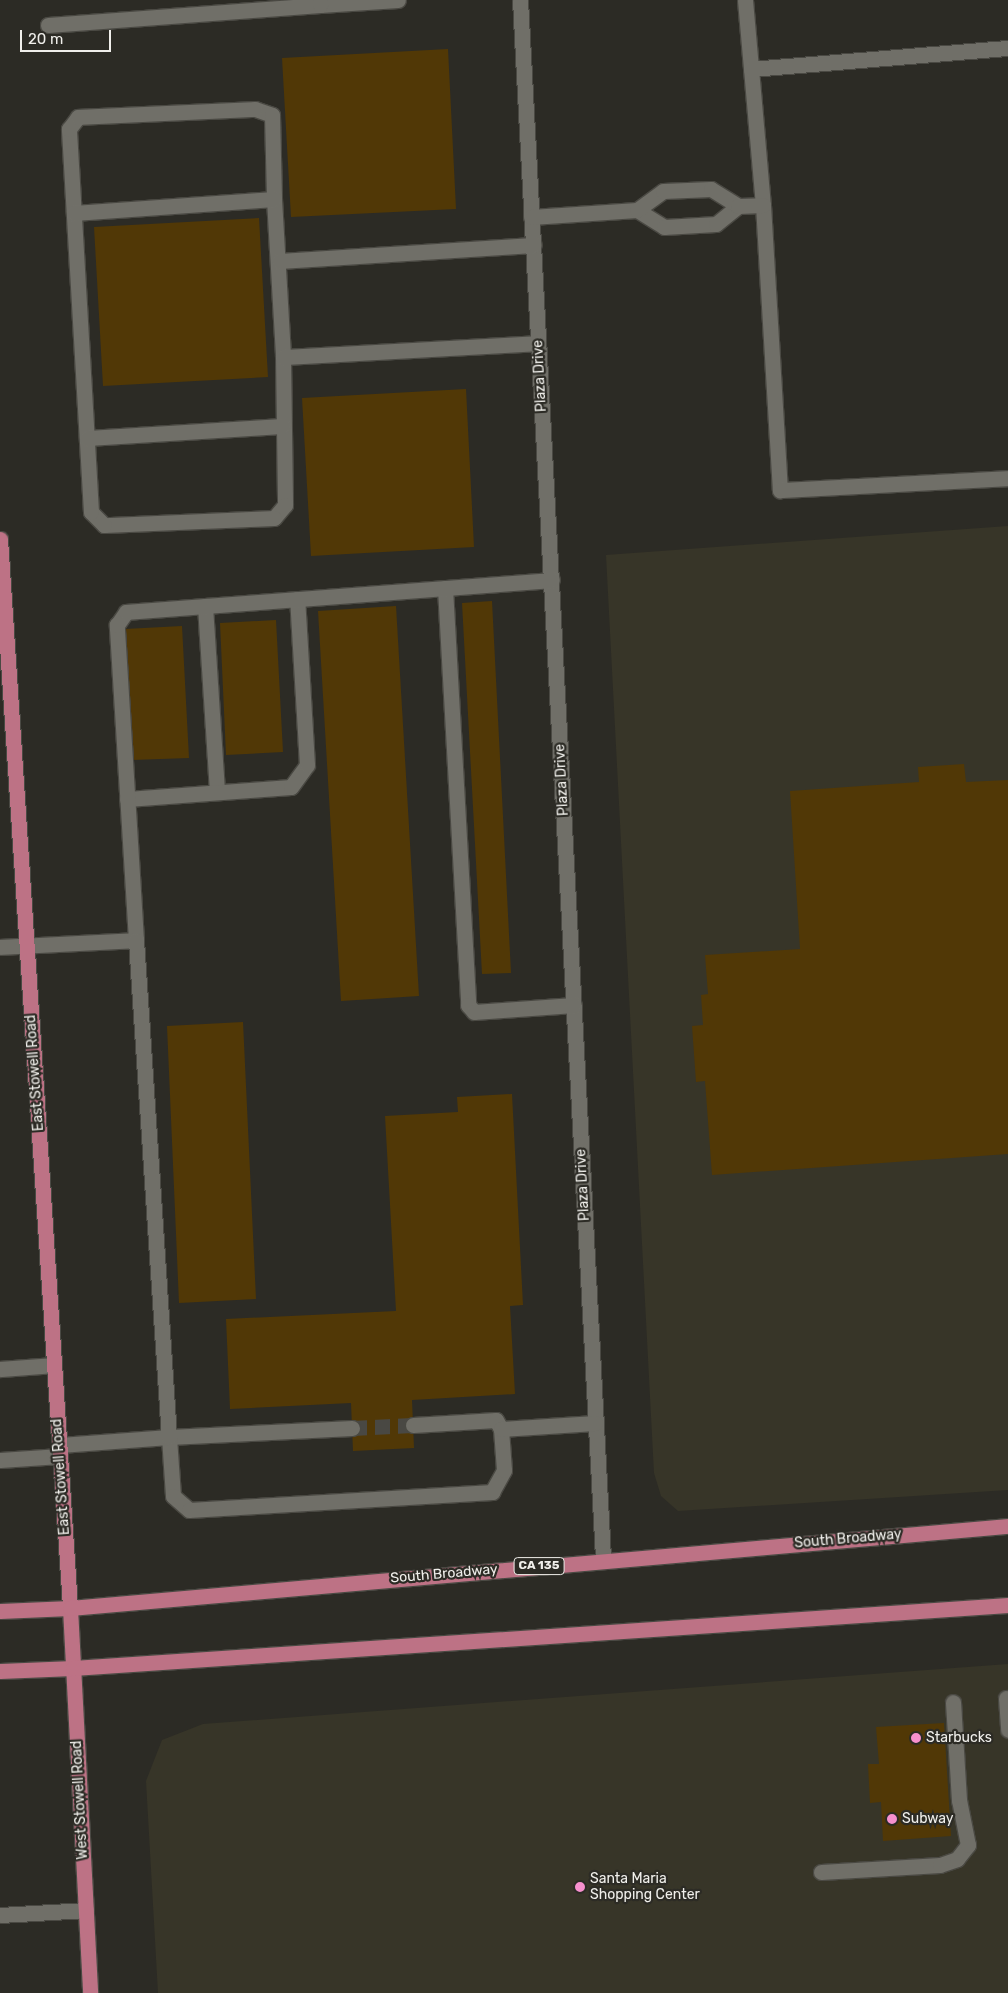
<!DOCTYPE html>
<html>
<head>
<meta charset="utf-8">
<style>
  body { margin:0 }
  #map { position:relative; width:1008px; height:1993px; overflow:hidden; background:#2c2b25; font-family:Rubik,sans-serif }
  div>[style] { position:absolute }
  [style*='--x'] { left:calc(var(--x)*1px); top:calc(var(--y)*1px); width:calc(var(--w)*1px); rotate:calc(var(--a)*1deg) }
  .built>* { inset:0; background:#373528 }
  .building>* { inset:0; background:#513806 }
  .minor-tunnel>* { height:15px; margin-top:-7.5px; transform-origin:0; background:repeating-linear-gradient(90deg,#494843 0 15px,transparent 0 23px) }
  .roads { filter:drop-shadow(1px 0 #4a4943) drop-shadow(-1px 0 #4a4943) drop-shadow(0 1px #4a4943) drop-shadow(0 -1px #4a4943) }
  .minor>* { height:15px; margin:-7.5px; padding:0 7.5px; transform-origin:7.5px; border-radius:7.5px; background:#706f68 }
  .major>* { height:15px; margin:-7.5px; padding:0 7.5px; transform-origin:7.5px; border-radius:7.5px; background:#bd7285 }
  .dots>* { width:14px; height:14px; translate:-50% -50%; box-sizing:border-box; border:2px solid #2c2b25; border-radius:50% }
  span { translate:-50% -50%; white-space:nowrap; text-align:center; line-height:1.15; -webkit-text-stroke:4.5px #2c2b25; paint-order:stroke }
  .shield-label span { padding:1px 4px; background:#2c2b25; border:1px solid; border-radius:4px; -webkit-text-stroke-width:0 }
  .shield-label { font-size:12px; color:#f0efeb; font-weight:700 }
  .street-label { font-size:14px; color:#f0efeb }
  .poi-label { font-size:14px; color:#f0efeb }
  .left { translate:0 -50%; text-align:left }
  .scale { position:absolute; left:20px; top:30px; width:91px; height:22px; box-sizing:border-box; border:2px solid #f0efeb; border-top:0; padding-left:6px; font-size:15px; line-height:18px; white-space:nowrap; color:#f0efeb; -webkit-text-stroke:4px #2c2b25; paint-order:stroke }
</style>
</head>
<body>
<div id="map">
  <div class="built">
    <div style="clip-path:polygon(1008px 526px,1008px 1490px,678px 1511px,661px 1496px,654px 1473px,606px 555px)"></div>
    <div style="clip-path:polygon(1008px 1664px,1008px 1993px,158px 1993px,146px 1781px,162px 1740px,203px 1724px)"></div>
  </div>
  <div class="building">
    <div style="clip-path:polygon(448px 49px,456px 209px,291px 217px,282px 58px)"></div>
    <div style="clip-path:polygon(259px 218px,268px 377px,103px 386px,94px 227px)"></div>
    <div style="clip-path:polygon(466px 389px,474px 547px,311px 556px,302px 398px)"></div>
    <div style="clip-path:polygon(492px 601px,511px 973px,482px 974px,462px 603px)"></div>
    <div style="clip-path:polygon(396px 606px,419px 996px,341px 1001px,318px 611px)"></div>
    <div style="clip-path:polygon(276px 620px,283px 752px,226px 755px,220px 623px)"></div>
    <div style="clip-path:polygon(182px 626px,189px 758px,132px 760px,125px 629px)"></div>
    <div style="clip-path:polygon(964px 764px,966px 782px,1008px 780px,1008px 1154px,712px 1175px,705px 1081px,696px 1082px,692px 1026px,703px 1025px,701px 995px,708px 994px,705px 955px,800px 949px,790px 791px,919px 782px,918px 767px)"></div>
    <div style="clip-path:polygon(243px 1022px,256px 1299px,179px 1303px,167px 1026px)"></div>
    <div style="clip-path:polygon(512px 1094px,523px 1305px,510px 1306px,515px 1394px,412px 1400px,414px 1448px,353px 1451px,351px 1403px,230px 1409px,226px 1319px,396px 1311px,385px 1116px,458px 1112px,457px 1097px)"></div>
    <div style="clip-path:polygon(944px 1723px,951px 1836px,883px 1841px,881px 1802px,870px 1803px,868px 1764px,879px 1764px,876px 1727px)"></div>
  </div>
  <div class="minor-tunnel">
    <div style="--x:352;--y:1428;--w:61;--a:-2.8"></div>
  </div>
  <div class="roads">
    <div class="minor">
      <div style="--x:520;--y:0;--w:1562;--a:86.95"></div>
      <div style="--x:745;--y:0;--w:206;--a:85"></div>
      <div style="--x:763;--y:205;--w:286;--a:86.6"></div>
      <div style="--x:780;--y:490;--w:228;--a:-3"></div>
      <div style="--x:320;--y:5;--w:78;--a:-3.7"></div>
      <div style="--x:48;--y:25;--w:273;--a:-4.2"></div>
      <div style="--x:320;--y:5;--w:5;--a:-90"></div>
      <div style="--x:751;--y:69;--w:258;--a:-4.7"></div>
      <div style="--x:255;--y:109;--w:18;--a:19"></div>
      <div style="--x:272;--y:115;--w:84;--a:88.6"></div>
      <div style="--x:274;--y:199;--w:158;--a:86.7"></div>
      <div style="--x:283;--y:357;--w:148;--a:89.2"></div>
      <div style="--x:285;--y:505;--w:17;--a:130"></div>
      <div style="--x:274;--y:518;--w:170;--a:177.6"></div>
      <div style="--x:104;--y:525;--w:18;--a:-135"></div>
      <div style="--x:91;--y:512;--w:384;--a:-93.3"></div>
      <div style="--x:69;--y:129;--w:15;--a:-53"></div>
      <div style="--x:78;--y:117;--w:177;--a:-2.6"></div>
      <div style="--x:637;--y:210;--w:32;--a:32"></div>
      <div style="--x:664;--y:227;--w:52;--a:-3.3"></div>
      <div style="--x:716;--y:224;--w:28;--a:-39"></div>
      <div style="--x:74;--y:213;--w:200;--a:-4"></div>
      <div style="--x:531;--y:217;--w:106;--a:-3.8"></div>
      <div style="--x:637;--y:210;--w:32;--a:-36"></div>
      <div style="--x:663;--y:191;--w:48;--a:-2.4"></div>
      <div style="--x:711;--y:189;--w:32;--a:32"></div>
      <div style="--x:738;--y:206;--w:25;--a:-2"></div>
      <div style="--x:279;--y:261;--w:255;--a:-3.6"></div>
      <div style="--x:283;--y:357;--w:255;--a:-3.1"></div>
      <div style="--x:87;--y:438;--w:196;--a:-3.5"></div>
      <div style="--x:445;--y:588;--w:418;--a:86.8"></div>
      <div style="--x:468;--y:1005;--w:9;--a:49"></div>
      <div style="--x:474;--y:1012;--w:100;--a:-4"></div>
      <div style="--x:205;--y:606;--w:186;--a:86.3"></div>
      <div style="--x:127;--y:799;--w:164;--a:-4.2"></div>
      <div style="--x:291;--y:787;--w:27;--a:-54"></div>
      <div style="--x:307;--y:765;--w:166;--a:-93.4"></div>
      <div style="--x:0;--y:947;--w:136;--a:-2.9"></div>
      <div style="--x:136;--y:940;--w:316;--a:-93.5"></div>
      <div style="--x:117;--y:625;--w:16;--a:-55"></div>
      <div style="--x:126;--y:612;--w:427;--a:-4.3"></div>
      <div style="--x:0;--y:1369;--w:54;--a:-4.2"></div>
      <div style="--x:413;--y:1425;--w:83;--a:-3.4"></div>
      <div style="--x:496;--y:1420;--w:10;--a:61"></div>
      <div style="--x:352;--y:1428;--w:183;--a:177.2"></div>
      <div style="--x:169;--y:1437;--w:59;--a:86.1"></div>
      <div style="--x:173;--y:1496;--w:21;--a:41"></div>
      <div style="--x:189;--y:1510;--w:304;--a:-3.4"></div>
      <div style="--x:492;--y:1492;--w:25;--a:-61"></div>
      <div style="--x:504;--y:1470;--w:41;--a:-94.2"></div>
      <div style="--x:501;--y:1429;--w:94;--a:-3.7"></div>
      <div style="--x:60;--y:1445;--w:109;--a:-4.2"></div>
      <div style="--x:169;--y:1437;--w:498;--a:-93.8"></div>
      <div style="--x:0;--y:1460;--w:60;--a:-3.8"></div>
      <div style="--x:1006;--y:1698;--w:32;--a:86"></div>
      <div style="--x:821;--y:1872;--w:119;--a:-3.4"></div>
      <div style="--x:940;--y:1865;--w:18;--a:-19"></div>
      <div style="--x:957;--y:1859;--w:18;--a:-52"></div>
      <div style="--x:968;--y:1845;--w:46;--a:-101.3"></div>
      <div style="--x:959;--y:1800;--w:98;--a:-93.5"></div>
      <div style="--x:0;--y:1915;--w:86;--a:-3.3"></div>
    </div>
    <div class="major">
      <div style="--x:0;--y:539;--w:1071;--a:86.25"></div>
      <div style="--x:70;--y:1608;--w:386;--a:87"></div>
      <div style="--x:0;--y:1611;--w:70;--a:-2.5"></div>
      <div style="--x:70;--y:1608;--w:942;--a:-5"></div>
      <div style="--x:0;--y:1671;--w:73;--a:-2.4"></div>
      <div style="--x:73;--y:1668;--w:937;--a:-3.85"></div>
    </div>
  </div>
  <div class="dots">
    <div style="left:916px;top:1738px;background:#f790ce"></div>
    <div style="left:892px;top:1819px;background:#f790ce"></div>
    <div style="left:580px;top:1887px;background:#f790ce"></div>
  </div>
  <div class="shield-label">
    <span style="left:539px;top:1566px">CA 135</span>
  </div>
  <div class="street-label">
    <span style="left:540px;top:376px;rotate:-93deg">Plaza Drive</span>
    <span style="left:562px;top:780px;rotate:-93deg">Plaza Drive</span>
    <span style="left:35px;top:1073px;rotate:-94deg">East Stowell Road</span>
    <span style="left:583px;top:1185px;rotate:-93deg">Plaza Drive</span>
    <span style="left:61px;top:1477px;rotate:-94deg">East Stowell Road</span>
    <span style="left:848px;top:1539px;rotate:-5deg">South Broadway</span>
    <span style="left:444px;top:1574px;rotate:-5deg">South Broadway</span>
    <span style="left:80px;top:1800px;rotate:-93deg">West Stowell Road</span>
  </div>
  <div class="poi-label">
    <span class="left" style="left:926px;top:1738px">Starbucks</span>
    <span class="left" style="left:902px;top:1819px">Subway</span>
    <span class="left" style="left:590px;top:1887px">Santa Maria<br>Shopping Center</span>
  </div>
  <div class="scale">20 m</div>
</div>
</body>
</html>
